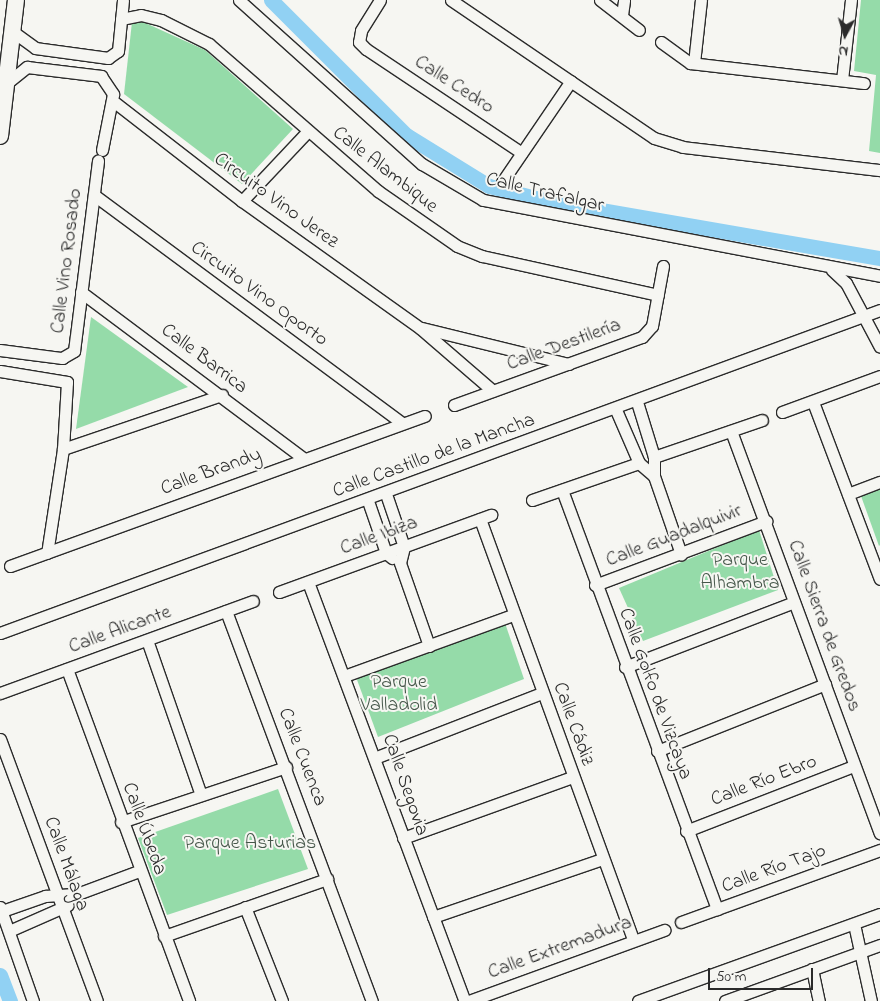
<!DOCTYPE html>
<html>
<head>
<meta charset="utf-8">
<style>
  body { margin:0 }
  #map { position:relative; width:880px; height:1001px; overflow:hidden; background:#f6f6f2; font-family:"Indie Flower",sans-serif }
  div>[style] { position:absolute }
  [style*='--x'] { left:calc(var(--x)*1px); top:calc(var(--y)*1px); width:calc(var(--w)*1px); rotate:calc(var(--a)*1deg) }
  .green>* { inset:0; background:#95dba9 }
  .canal>* { height:15px; margin:-7.5px; padding:0 7.5px; transform-origin:7.5px; border-radius:7.5px; background:#91d1f3 }
  .roads { filter:drop-shadow(1px 0 #2b2b2b) drop-shadow(-1px 0 #2b2b2b) drop-shadow(0 1px #2b2b2b) drop-shadow(0 -1px #2b2b2b) }
  .street>* { height:11px; margin:-5.5px; padding:0 5.5px; transform-origin:5.5px; border-radius:5.5px; background:#f6f6f2 }
  .secondary>* { height:16px; margin:-8px; padding:0 8px; transform-origin:8px; border-radius:8px; background:#f6f6f2 }
  span { translate:-50% -50%; white-space:nowrap; text-align:center; line-height:1.15; -webkit-text-stroke:4px #f6f6f2; paint-order:stroke }
  .street-label { font-size:20px; color:#2b2b2b }
  .park-label { font-size:20px; color:#46574a }
  .north { position:absolute; left:820px; top:10px; width:50px; height:50px; -webkit-text-stroke:4px #f6f6f2; paint-order:stroke; rotate:186deg; font-size:14px; font-weight:700; line-height:20px; text-align:center; color:#2b2b2b }
  .north::after { content:''; display:block; margin:auto; width:18px; height:22px; background:#2b2b2b; clip-path:polygon(50% 0,100% 100%,50% 72%,0 100%) }
  .scale { position:absolute; left:708px; top:968px; width:105px; height:22px; box-sizing:border-box; border:2px solid #2b2b2b; border-top:0; padding-left:6px; font-size:15px; line-height:18px; white-space:nowrap; color:#2b2b2b; -webkit-text-stroke:4px #f6f6f2; paint-order:stroke }
</style>
</head>
<body>
<div id="map">
  <div class="green">
    <div style="clip-path:polygon(861px 0,880px 0,880px 153px,869px 151px,876px 75px,854px 71px)"></div>
    <div style="clip-path:polygon(141px 21px,205px 50px,293px 129px,242px 184px,124px 94px,132px 22px)"></div>
    <div style="clip-path:polygon(91px 317px,188px 387px,76px 429px)"></div>
    <div style="clip-path:polygon(880px 489px,880px 545px,879px 546px,861px 496px)"></div>
    <div style="clip-path:polygon(759px 530px,778px 590px,643px 641px,619px 588px)"></div>
    <div style="clip-path:polygon(505px 623px,524px 679px,378px 737px,356px 677px)"></div>
    <div style="clip-path:polygon(278px 789px,308px 869px,167px 915px,138px 838px)"></div>
  </div>
  <div class="canal">
    <div style="--x:271;--y:0;--w:191;--a:45"></div>
    <div style="--x:406;--y:135;--w:97;--a:31.6"></div>
    <div style="--x:489;--y:186;--w:56;--a:14.5"></div>
    <div style="--x:543;--y:200;--w:342;--a:9.8"></div>
    <div style="--x:0;--y:975;--w:28;--a:69"></div>
  </div>
  <div class="roads">
    <div class="street">
      <div style="--x:239;--y:0;--w:246;--a:41.9"></div>
      <div style="--x:422;--y:164;--w:71;--a:30.5"></div>
      <div style="--x:483;--y:200;--w:404;--a:10.8"></div>
      <div style="--x:380;--y:0;--w:36;--a:122"></div>
      <div style="--x:361;--y:31;--w:11;--a:100"></div>
      <div style="--x:359;--y:42;--w:10;--a:45"></div>
      <div style="--x:366;--y:49;--w:187;--a:33.7"></div>
      <div style="--x:451;--y:0;--w:245;--a:34.2"></div>
      <div style="--x:654;--y:138;--w:30;--a:17"></div>
      <div style="--x:683;--y:147;--w:198;--a:6.7"></div>
      <div style="--x:600;--y:0;--w:49;--a:37.6"></div>
      <div style="--x:622;--y:15;--w:15;--a:-82"></div>
      <div style="--x:121;--y:19;--w:20;--a:-11"></div>
      <div style="--x:141;--y:15;--w:21;--a:14"></div>
      <div style="--x:161;--y:20;--w:54;--a:26.6"></div>
      <div style="--x:209;--y:44;--w:224;--a:41"></div>
      <div style="--x:378;--y:191;--w:96;--a:34.8"></div>
      <div style="--x:457;--y:246;--w:27;--a:22"></div>
      <div style="--x:482;--y:256;--w:180;--a:12.5"></div>
      <div style="--x:12;--y:31;--w:29;--a:36"></div>
      <div style="--x:35;--y:48;--w:74;--a:7.8"></div>
      <div style="--x:108;--y:58;--w:12;--a:-35"></div>
      <div style="--x:118;--y:51;--w:51;--a:-84.4"></div>
      <div style="--x:661;--y:42;--w:36;--a:36"></div>
      <div style="--x:690;--y:63;--w:175;--a:6.6"></div>
      <div style="--x:694;--y:63;--w:63;--a:-83.7"></div>
      <div style="--x:842;--y:80;--w:81;--a:-83.6"></div>
      <div style="--x:7;--y:83;--w:26;--a:-39"></div>
      <div style="--x:27;--y:67;--w:75;--a:6.9"></div>
      <div style="--x:101;--y:76;--w:22;--a:56"></div>
      <div style="--x:113;--y:94;--w:57;--a:101.1"></div>
      <div style="--x:113;--y:101;--w:163;--a:37.8"></div>
      <div style="--x:242;--y:201;--w:219;--a:35.5"></div>
      <div style="--x:420;--y:328;--w:96;--a:40.8"></div>
      <div style="--x:502;--y:182;--w:122;--a:-55.7"></div>
      <div style="--x:94;--y:195;--w:383;--a:36.5"></div>
      <div style="--x:242;--y:201;--w:95;--a:-46.7"></div>
      <div style="--x:832;--y:270;--w:19;--a:43"></div>
      <div style="--x:846;--y:283;--w:72;--a:62"></div>
      <div style="--x:81;--y:292;--w:277;--a:36.8"></div>
      <div style="--x:422;--y:328;--w:151;--a:13.8"></div>
      <div style="--x:0;--y:350;--w:63;--a:7.4"></div>
      <div style="--x:62;--y:358;--w:14;--a:-30"></div>
      <div style="--x:74;--y:351;--w:192;--a:-82.8"></div>
      <div style="--x:0;--y:371;--w:68;--a:9.3"></div>
      <div style="--x:67;--y:382;--w:67;--a:93.4"></div>
      <div style="--x:63;--y:449;--w:105;--a:98.7"></div>
      <div style="--x:637;--y:402;--w:58;--a:72.8"></div>
      <div style="--x:654;--y:457;--w:19;--a:90"></div>
      <div style="--x:654;--y:476;--w:83;--a:70.9"></div>
      <div style="--x:813;--y:402;--w:189;--a:69.3"></div>
      <div style="--x:454;--y:405;--w:200;--a:-19.9"></div>
      <div style="--x:642;--y:337;--w:15;--a:-48"></div>
      <div style="--x:652;--y:326;--w:61;--a:-79.6"></div>
      <div style="--x:616;--y:410;--w:58;--a:66.5"></div>
      <div style="--x:639;--y:463;--w:20;--a:41"></div>
      <div style="--x:782;--y:412;--w:104;--a:-20.2"></div>
      <div style="--x:731;--y:431;--w:429;--a:69.7"></div>
      <div style="--x:63;--y:449;--w:168;--a:-18.8"></div>
      <div style="--x:654;--y:457;--w:114;--a:-18.9"></div>
      <div style="--x:562;--y:490;--w:447;--a:69.7"></div>
      <div style="--x:386;--y:494;--w:56;--a:71.2"></div>
      <div style="--x:404;--y:547;--w:16;--a:104"></div>
      <div style="--x:400;--y:563;--w:88;--a:70.7"></div>
      <div style="--x:848;--y:494;--w:34;--a:-21"></div>
      <div style="--x:532;--y:500;--w:113;--a:-19.1"></div>
      <div style="--x:368;--y:501;--w:55;--a:70.9"></div>
      <div style="--x:386;--y:553;--w:8;--a:40"></div>
      <div style="--x:480;--y:519;--w:448;--a:70"></div>
      <div style="--x:10;--y:566;--w:441;--a:-19.9"></div>
      <div style="--x:308;--y:582;--w:447;--a:69.5"></div>
      <div style="--x:595;--y:585;--w:183;--a:-20.5"></div>
      <div style="--x:279;--y:592;--w:226;--a:-20"></div>
      <div style="--x:226;--y:611;--w:416;--a:69.5"></div>
      <div style="--x:0;--y:633;--w:937;--a:-20.16"></div>
      <div style="--x:147;--y:640;--w:164;--a:70.8"></div>
      <div style="--x:625;--y:667;--w:181;--a:-21"></div>
      <div style="--x:67;--y:669;--w:354;--a:69.8"></div>
      <div style="--x:347;--y:675;--w:177;--a:-19.9"></div>
      <div style="--x:0;--y:693;--w:269;--a:-20"></div>
      <div style="--x:0;--y:739;--w:279;--a:69.7"></div>
      <div style="--x:657;--y:751;--w:181;--a:-21.7"></div>
      <div style="--x:377;--y:757;--w:177;--a:-21.2"></div>
      <div style="--x:121;--y:822;--w:174;--a:-18.4"></div>
      <div style="--x:686;--y:831;--w:180;--a:-21.2"></div>
      <div style="--x:403;--y:838;--w:180;--a:-19.8"></div>
      <div style="--x:0;--y:907;--w:100;--a:70.7"></div>
      <div style="--x:245;--y:907;--w:101;--a:68.5"></div>
      <div style="--x:2;--y:911;--w:46;--a:-19.2"></div>
      <div style="--x:45;--y:896;--w:32;--a:-4"></div>
      <div style="--x:77;--y:894;--w:66;--a:-20.4"></div>
      <div style="--x:433;--y:917;--w:179;--a:-18.9"></div>
      <div style="--x:681;--y:922;--w:212;--a:-19.9"></div>
      <div style="--x:854;--y:924;--w:79;--a:77.6"></div>
      <div style="--x:9;--y:931;--w:64;--a:-23.8"></div>
      <div style="--x:164;--y:936;--w:173;--a:-19.3"></div>
      <div style="--x:812;--y:969;--w:33;--a:78"></div>
      <div style="--x:469;--y:1001;--w:208;--a:-20"></div>
      <div style="--x:638;--y:1001;--w:257;--a:-19.8"></div>
      <div style="--x:725;--y:1001;--w:165;--a:-19.9"></div>
    </div>
    <div class="secondary">
      <div style="--x:0;--y:136;--w:137;--a:-83.3"></div>
    </div>
  </div>
  <div class="street-label">
    <span style="left:454px;top:85px;rotate:33deg">Calle Cedro</span>
    <span style="left:385px;top:170px;rotate:38deg">Calle Alambique</span>
    <span style="left:545px;top:193px;rotate:13deg">Calle Trafalgar</span>
    <span style="left:276px;top:201px;rotate:36deg">Circuito Vino Jerez</span>
    <span style="left:67px;top:261px;rotate:-83deg">Calle Vino Rosado</span>
    <span style="left:259px;top:294px;rotate:36deg">Circuito Vino Oporto</span>
    <span style="left:564px;top:345px;rotate:-20deg">Calle Destilería</span>
    <span style="left:204px;top:359px;rotate:37deg">Calle Barrica</span>
    <span style="left:434px;top:456px;rotate:-20deg">Calle Castillo de la Mancha</span>
    <span style="left:211px;top:472px;rotate:-20deg">Calle Brandy</span>
    <span style="left:379px;top:536px;rotate:-20deg">Calle Ibiza</span>
    <span style="left:674px;top:536px;rotate:-21deg">Calle Guadalquivir</span>
    <span style="left:824px;top:626px;rotate:70deg">Calle Sierra de Gredos</span>
    <span style="left:120px;top:630px;rotate:-20deg">Calle Alicante</span>
    <span style="left:655px;top:694px;rotate:70deg">Calle Golfo de Vizcaya</span>
    <span style="left:573px;top:724px;rotate:70deg">Calle Cádiz</span>
    <span style="left:302px;top:757px;rotate:69deg">Calle Cuenca</span>
    <span style="left:764px;top:781px;rotate:-21deg">Calle Río Ebro</span>
    <span style="left:405px;top:785px;rotate:71deg">Calle Segovia</span>
    <span style="left:144px;top:829px;rotate:70deg">Calle Úbeda</span>
    <span style="left:66px;top:864px;rotate:70deg">Calle Málaga</span>
    <span style="left:774px;top:869px;rotate:-20deg">Calle Río Tajo</span>
    <span style="left:560px;top:948px;rotate:-20deg">Calle Extremadura</span>
  </div>
  <div class="park-label">
    <span style="left:740px;top:572px">Parque<br>Alhambra</span>
    <span style="left:399px;top:694px">Parque<br>Valladolid</span>
    <span style="left:250px;top:843px">Parque Asturias</span>
  </div>
  <div class="north">N</div>
  <div class="scale">50 m</div>
</div>
</body>
</html>
